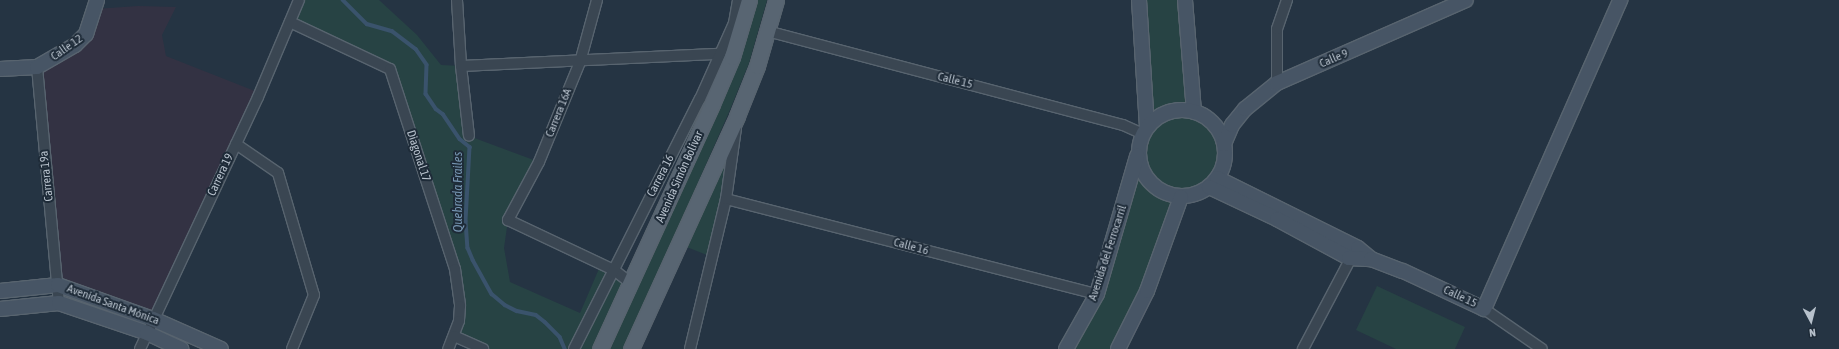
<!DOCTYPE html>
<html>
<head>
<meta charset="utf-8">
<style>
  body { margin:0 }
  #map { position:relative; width:1839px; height:349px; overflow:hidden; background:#253443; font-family:"Asap Condensed",sans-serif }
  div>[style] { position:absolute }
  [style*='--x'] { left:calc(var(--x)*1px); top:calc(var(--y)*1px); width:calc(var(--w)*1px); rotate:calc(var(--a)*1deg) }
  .medical>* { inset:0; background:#333243 }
  .green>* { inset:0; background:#274344 }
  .stream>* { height:3.5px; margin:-1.75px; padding:0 1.75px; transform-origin:1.75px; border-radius:1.75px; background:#3a536c }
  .roads { filter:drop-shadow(1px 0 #58646f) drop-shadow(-1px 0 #58646f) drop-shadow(0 1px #58646f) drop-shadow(0 -1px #58646f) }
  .street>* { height:10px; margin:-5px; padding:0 5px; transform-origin:5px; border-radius:5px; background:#3a4652 }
  .secondary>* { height:14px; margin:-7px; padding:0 7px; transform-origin:7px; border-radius:7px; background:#475565 }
  .secondary>.ring { margin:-7px; padding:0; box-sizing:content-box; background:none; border:14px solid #475565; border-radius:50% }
  .primary>* { height:15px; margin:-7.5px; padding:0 7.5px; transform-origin:7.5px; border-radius:7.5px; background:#586572 }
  span { translate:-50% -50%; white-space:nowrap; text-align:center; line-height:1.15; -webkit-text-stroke:4px #1e2b38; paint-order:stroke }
  .street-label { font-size:12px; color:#b7c1cc }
  .water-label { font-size:13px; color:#7594b0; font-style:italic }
  .north { position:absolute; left:1791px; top:301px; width:40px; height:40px; -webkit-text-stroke:3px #1e2b38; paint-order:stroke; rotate:173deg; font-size:11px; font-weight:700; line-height:16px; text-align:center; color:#b7c1cc }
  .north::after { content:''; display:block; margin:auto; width:14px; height:18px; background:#b7c1cc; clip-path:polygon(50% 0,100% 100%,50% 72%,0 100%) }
</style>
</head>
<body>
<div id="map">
  <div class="medical">
    <div style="clip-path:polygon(138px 6px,176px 7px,162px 35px,166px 56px,260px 93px,153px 319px,58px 285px,37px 67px,75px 45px,95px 9px)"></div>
  </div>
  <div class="green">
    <div style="clip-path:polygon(299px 0,379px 0,417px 35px,441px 65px,461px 66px,469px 136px,539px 162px,508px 220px,504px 248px,510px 282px,580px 313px,601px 264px,632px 284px,600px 349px,483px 349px,454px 336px,459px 321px,455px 269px,390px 69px,290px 22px)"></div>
    <div style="clip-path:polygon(757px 0,767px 0,749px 63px,729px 112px,625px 349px,607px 349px,718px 107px,738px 59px)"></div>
    <div style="clip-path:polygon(1139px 0,1185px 0,1194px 112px,1208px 119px,1218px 130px,1224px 144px,1225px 156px,1223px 168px,1209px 187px,1201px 193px,1181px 197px,1118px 349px,1066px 349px,1097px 294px,1143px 134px)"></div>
    <div style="clip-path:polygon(737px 116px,712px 257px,679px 244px)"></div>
    <div style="clip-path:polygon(1377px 286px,1465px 327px,1455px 349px,1396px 349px,1356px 330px)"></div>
  </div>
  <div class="stream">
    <div style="--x:343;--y:0;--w:34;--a:45"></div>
    <div style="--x:367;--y:24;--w:26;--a:16"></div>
    <div style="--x:392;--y:31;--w:30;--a:37"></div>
    <div style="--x:416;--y:49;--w:19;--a:55"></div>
    <div style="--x:427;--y:65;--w:29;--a:92"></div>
    <div style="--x:426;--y:94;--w:18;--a:56"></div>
    <div style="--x:436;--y:109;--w:9;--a:36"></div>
    <div style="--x:443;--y:114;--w:30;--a:56"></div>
    <div style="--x:460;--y:139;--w:13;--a:39"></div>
    <div style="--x:470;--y:147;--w:74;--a:93.1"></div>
    <div style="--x:466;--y:221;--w:27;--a:86"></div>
    <div style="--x:468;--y:248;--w:13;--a:67"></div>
    <div style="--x:473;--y:260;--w:39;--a:61"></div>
    <div style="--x:492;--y:294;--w:17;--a:40"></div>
    <div style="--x:505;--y:305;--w:13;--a:27"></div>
    <div style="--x:517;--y:311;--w:19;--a:12"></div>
    <div style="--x:536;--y:315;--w:11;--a:38"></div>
    <div style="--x:545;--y:322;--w:21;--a:45"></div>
    <div style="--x:560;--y:337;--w:13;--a:67"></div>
  </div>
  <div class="roads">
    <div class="street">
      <div style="--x:457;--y:0;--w:66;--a:86.5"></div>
      <div style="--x:461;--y:66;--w:70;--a:83.5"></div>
      <div style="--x:597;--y:0;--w:64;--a:105.3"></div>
      <div style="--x:580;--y:62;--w:108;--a:112.3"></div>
      <div style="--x:539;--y:162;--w:66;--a:118.1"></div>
      <div style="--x:508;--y:220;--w:117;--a:25.3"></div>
      <div style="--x:614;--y:270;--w:23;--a:38"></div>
      <div style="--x:290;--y:22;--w:110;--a:25.2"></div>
      <div style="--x:390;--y:69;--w:210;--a:72"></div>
      <div style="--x:455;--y:269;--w:37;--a:82"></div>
      <div style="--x:460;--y:306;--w:15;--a:94"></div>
      <div style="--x:459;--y:321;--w:30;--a:111"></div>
      <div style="--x:767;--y:31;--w:368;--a:14.8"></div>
      <div style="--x:1123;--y:125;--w:22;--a:24"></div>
      <div style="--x:461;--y:66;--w:259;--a:-2.7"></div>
      <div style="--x:37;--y:67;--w:237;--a:84.7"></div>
      <div style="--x:1277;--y:83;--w:54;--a:-90"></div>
      <div style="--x:1277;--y:29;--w:31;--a:-71"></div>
      <div style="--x:236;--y:144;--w:51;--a:34.6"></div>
      <div style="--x:278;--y:173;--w:127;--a:73.6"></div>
      <div style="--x:314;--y:295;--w:58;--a:112.2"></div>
      <div style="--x:726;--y:199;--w:383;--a:14.4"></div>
      <div style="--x:1484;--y:309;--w:70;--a:34.6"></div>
      <div style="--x:454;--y:336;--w:32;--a:24"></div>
      <div style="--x:140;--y:349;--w:278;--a:-64.9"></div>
      <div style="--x:258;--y:97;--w:105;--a:-67.1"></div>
      <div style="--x:574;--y:349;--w:280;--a:-63.3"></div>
      <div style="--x:700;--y:99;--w:83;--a:-65.9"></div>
      <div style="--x:734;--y:23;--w:23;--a:-80"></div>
      <div style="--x:690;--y:349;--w:154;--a:-76.5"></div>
      <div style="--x:726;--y:199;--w:72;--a:-82"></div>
      <div style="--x:1303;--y:349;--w:107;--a:-62.2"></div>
    </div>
    <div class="secondary">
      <div style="--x:1139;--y:0;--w:126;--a:86.4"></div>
      <div style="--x:1185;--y:0;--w:112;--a:85.4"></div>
      <div style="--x:0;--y:69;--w:37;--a:-3"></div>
      <div style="--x:37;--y:67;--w:44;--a:-30.1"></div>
      <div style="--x:75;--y:45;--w:16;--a:-45"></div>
      <div style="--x:86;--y:34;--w:36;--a:-72"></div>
      <div class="ring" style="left:1139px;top:110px;width:72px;height:72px"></div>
      <div style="--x:1224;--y:144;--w:21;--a:-67"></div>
      <div style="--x:1232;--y:125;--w:21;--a:-51"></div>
      <div style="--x:1245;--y:109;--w:41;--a:-39.1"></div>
      <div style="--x:1277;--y:83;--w:206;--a:-23.7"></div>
      <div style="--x:1217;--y:178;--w:157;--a:26.4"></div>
      <div style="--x:1358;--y:248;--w:17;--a:40"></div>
      <div style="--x:1209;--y:187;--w:75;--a:25.2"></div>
      <div style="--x:1277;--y:219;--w:82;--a:28.4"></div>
      <div style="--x:1349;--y:258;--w:22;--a:3"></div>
      <div style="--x:1371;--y:259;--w:34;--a:21"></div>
      <div style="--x:1403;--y:271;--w:89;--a:25.1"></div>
      <div style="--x:1484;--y:309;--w:338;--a:-66.2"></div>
      <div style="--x:0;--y:291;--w:58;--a:-5.9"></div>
      <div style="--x:58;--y:285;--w:101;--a:19.7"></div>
      <div style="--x:153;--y:319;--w:74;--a:23.8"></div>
      <div style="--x:0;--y:309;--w:59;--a:-5.8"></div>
      <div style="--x:59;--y:303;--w:93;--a:18.8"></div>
      <div style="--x:147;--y:333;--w:38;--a:25"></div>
      <div style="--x:1066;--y:349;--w:63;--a:-60.6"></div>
      <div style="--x:1097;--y:294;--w:144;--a:-73.8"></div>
      <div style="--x:1118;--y:349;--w:65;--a:-63.4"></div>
      <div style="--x:1147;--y:291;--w:100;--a:-70.1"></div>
    </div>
    <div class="primary">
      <div style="--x:600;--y:349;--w:269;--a:-65.4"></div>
      <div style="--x:712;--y:104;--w:51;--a:-66.9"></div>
      <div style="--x:732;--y:57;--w:59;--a:-73.4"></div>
      <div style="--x:631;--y:349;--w:256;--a:-65.5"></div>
      <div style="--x:737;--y:116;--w:54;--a:-68.2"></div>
      <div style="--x:757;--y:66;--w:69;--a:-73.9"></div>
    </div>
  </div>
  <div class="street-label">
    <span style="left:67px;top:48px;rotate:-35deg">Calle 12</span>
    <span style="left:1334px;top:59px;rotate:-23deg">Calle 9</span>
    <span style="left:955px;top:81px;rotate:14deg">Calle 15</span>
    <span style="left:559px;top:113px;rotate:-68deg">Carrera 16A</span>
    <span style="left:418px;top:156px;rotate:72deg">Diagonal 17</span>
    <span style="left:221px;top:175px;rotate:-65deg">Carrera 19</span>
    <span style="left:47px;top:176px;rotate:-96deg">Carrera 19a</span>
    <span style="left:661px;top:176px;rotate:-63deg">Carrera 16</span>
    <span style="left:680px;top:177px;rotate:-66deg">Avenida Simón Bolívar</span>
    <span style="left:911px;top:247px;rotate:15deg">Calle 16</span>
    <span style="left:1108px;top:253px;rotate:-72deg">Avenida del Ferrocarril</span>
    <span style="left:1460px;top:297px;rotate:25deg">Calle 15</span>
    <span style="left:113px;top:305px;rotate:20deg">Avenida Santa Mónica</span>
  </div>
  <div class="water-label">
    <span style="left:458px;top:192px;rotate:-90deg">Quebrada Frailes</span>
  </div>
  <div class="north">N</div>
</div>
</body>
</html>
